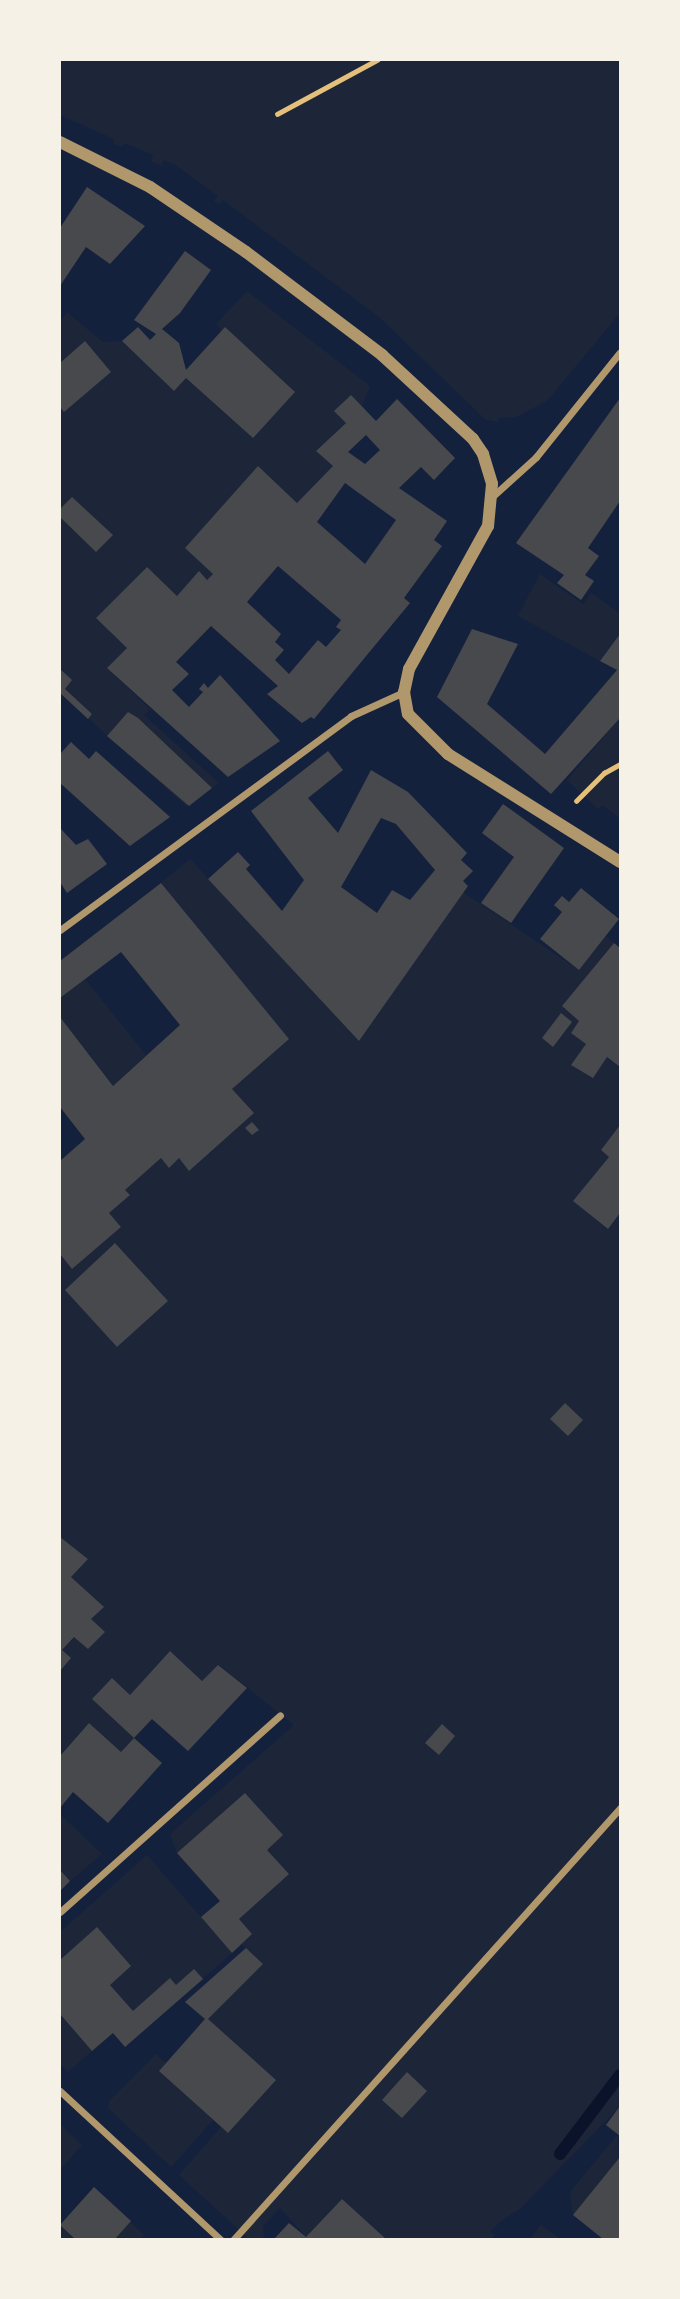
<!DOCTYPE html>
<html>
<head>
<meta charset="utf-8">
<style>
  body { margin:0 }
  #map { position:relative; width:680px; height:2299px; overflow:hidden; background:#14213d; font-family:Quicksand,sans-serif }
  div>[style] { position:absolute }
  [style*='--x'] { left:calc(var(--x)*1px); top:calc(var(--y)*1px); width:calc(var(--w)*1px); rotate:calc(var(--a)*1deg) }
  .green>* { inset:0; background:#1d2539 }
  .stream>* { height:12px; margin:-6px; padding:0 6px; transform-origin:6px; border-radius:6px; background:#0b132b }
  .building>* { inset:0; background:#48494c }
  .path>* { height:4.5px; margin:-2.25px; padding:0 2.25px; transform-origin:2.25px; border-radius:2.25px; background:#e5c07b }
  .minor>* { height:7px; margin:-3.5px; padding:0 3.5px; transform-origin:3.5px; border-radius:3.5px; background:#b1986c }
  .tertiary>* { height:12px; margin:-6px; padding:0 6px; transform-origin:6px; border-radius:6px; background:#b1986c }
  span { translate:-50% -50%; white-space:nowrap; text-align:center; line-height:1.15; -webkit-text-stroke:5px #f6f1e7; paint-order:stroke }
  .frame { position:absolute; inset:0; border:61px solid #f6f1e7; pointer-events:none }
</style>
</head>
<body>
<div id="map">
  <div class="green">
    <div style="clip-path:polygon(60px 60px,620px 60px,620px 313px,547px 401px,516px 417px,498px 418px,498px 422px,486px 420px,379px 317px,223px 200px,220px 204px,214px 201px,218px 196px,177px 166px,164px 160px,161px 166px,151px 161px,153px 155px,125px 143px,122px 147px,113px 143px,114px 139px,60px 115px)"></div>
    <div style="clip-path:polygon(247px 291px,370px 386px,362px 407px,316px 451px,333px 466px,297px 503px,259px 467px,185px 548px,213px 574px,207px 580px,199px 572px,177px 596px,146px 567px,97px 618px,127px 648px,107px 668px,150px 709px,144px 715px,219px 783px,186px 806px,60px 693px,60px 321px,67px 312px,103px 342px,122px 341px,174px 391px,186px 378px,182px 374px,222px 330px,216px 324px)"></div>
    <div style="clip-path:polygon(540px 574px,583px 604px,591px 593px,620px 613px,620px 634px,600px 661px,518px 616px)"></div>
    <div style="clip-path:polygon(620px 718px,620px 819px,603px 805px,598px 809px,567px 780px)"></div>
    <div style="clip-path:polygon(evenodd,190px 859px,359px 1041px,463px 892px,579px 970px,606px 936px,614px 943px,562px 1006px,579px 1021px,571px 1033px,620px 1067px,620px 1125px,601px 1150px,609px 1157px,574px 1201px,607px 1229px,620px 1213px,620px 2106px,521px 2208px,501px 2221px,490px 2232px,495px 2235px,492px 2239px,386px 2239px,342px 2199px,306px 2237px,280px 2208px,263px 2226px,264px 2239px,249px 2239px,179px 2175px,221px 2127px,208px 2019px,263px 1963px,241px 1944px,252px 1934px,177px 1853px,170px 1834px,294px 1725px,219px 1665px,202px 1681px,170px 1651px,130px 1695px,112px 1678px,92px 1699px,134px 1738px,121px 1752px,89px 1723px,60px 1756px,60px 1671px,71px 1658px,62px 1650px,103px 1607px,71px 1577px,88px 1559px,60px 1537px,60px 1254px,72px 1269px,121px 1227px,109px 1213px,129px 1196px,125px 1190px,161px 1158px,169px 1167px,179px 1158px,189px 1171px,253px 1114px,232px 1089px,289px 1039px,161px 883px,190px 859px,115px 1243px,168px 1301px,117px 1347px,66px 1290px,115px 1243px)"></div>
    <div style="clip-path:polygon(85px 979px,146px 1055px,113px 1086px,60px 1017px,60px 998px)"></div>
    <div style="clip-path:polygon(60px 1814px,102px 1854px,70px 1881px,60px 1870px)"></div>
    <div style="clip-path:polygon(147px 1855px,232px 1953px,184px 1995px,133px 2011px,99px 1973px,121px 1954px,97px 1928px,60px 1960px,60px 1932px)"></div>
    <div style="clip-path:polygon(60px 2014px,92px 2051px,68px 2072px,60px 2064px)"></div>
    <div style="clip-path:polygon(156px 2054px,166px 2063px,160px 2071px,213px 2120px,171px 2167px,108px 2108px,109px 2101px)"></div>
    <div style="clip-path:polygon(60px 2124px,82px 2145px,60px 2170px)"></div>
    <div style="clip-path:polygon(618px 2134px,620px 2239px,603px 2239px,573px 2215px,570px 2192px)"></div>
    <div style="clip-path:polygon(94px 2187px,144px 2235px,140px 2240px,60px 2240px,60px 2225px)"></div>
    <div style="clip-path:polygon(541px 2225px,560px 2239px,530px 2239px)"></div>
  </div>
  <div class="stream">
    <div style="--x:560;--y:2154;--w:99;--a:-52.8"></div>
  </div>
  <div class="building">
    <div style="clip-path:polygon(87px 187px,145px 226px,110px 264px,86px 247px,60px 286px,60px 228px)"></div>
    <div style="clip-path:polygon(185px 251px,211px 270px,180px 313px,162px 329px,179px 343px,186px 370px,225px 327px,295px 392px,253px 438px,186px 378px,174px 391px,122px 341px,138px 327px,150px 340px,156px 334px,134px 320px)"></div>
    <div style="clip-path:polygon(85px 341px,111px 372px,64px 412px,60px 407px,60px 363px)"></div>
    <div style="clip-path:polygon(evenodd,351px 395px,376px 421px,397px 399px,455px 458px,434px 480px,421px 467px,399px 488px,447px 521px,434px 540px,442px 546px,404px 598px,410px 603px,314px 719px,311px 717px,302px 723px,267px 694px,278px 686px,211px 626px,176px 662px,189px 674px,172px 690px,189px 707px,203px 692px,199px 689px,204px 683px,208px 688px,220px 675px,280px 741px,228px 777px,107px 668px,127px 648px,96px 618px,147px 567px,177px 596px,199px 571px,207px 580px,213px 574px,185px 548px,258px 466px,297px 503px,333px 466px,316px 451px,346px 423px,334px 411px,351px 395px,366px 435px,380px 450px,365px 464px,348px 452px,366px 435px,351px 395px,345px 483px,396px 520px,365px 564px,317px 522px,345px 483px,351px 395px,278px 566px,341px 620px,336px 627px,341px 630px,326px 647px,318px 640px,289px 674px,275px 660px,284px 650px,275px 642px,281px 634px,247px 602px,278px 566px)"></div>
    <div style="clip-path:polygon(620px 398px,620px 501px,588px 548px,599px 556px,585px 575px,594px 581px,581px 600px,557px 583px,564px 575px,516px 543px)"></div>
    <div style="clip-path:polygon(72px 497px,113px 535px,96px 552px,60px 517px,60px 509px)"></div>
    <div style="clip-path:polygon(472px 629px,518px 644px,487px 704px,545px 754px,617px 670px,600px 661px,620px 634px,620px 718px,551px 794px,437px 697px)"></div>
    <div style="clip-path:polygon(60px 669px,72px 680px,65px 689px,92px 714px,88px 719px,60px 693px)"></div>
    <div style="clip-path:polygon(128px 712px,138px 718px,212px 788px,189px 806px,107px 736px)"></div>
    <div style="clip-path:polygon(71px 742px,89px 759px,96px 751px,170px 817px,130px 846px,60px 783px,60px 754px)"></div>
    <div style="clip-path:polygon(evenodd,328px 751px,343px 770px,308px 798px,338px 833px,371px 770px,408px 792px,467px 853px,461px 860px,473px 871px,463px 881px,468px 886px,359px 1041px,208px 879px,238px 852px,250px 865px,246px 869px,282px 911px,304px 880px,251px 811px,328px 751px,381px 818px,396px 824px,435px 870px,410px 900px,392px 890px,377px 913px,341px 887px,381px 818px)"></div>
    <div style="clip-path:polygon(503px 804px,564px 848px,511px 923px,481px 903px,514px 857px,482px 833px)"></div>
    <div style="clip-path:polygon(60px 828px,76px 845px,88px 839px,107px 864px,67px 893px,60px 882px)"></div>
    <div style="clip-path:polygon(161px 883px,289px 1039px,232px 1089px,254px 1113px,189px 1171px,179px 1158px,169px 1168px,161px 1158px,125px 1190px,130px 1195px,109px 1213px,121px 1227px,72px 1269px,60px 1254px,60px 1161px,85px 1139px,60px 1107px,60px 1017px,113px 1086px,180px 1025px,121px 952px,60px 998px,60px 961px)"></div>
    <div style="clip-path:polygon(581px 888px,619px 919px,579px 970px,540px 939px,562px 912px,554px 905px,562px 896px,569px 902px)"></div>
    <div style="clip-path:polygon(614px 943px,620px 948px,620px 1067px,607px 1057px,593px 1078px,571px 1065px,586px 1044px,571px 1033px,579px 1021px,562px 1006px)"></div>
    <div style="clip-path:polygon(561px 1013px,572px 1022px,553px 1047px,542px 1038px)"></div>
    <div style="clip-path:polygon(252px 1122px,259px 1130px,252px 1135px,245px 1128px)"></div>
    <div style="clip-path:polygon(620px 1125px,620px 1213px,608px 1229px,573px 1201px,609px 1157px,601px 1150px)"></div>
    <div style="clip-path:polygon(115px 1243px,168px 1301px,117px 1347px,65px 1290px)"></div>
    <div style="clip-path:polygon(565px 1403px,583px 1420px,568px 1436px,550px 1419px)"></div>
    <div style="clip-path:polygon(60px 1537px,88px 1559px,71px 1577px,104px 1607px,91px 1619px,105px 1632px,88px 1649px,74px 1637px,62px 1650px,71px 1658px,60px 1671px)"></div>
    <div style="clip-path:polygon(170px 1651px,202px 1681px,218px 1665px,247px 1688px,188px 1751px,152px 1719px,134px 1738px,162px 1763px,108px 1823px,73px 1792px,60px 1808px,60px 1756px,89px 1723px,121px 1752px,134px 1738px,92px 1699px,112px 1678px,130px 1695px)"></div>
    <div style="clip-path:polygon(442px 1724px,455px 1736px,439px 1755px,425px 1743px)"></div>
    <div style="clip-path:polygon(245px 1793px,283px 1835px,267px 1850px,289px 1874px,239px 1919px,252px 1934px,232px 1953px,201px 1917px,220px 1901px,177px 1853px)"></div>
    <div style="clip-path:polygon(60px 1870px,70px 1881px,60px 1891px)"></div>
    <div style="clip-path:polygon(97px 1927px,131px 1966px,110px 1985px,133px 2011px,170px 1978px,176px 1985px,194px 1969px,203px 1979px,125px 2047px,113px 2033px,92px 2051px,60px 2014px,60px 1960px)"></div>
    <div style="clip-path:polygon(246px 1948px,263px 1964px,208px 2019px,276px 2080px,228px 2133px,159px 2071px,205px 2019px,185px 2002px)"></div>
    <div style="clip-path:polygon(407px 2072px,427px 2091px,402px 2118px,382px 2100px)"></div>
    <div style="clip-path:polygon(620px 2106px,620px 2136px,606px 2125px)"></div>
    <div style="clip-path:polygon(620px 2157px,620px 2239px,603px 2239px,573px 2215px)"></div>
    <div style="clip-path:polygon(94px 2187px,131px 2221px,115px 2239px,75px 2239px,60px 2225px)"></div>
    <div style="clip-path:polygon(342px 2199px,386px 2239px,274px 2239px,289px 2223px,306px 2237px)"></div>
  </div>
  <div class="path">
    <div style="--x:277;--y:114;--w:114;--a:-28.4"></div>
    <div style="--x:576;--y:801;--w:40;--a:-45"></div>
    <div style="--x:604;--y:773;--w:18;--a:-29"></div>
  </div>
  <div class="minor">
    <div style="--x:493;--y:496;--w:58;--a:-42.2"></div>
    <div style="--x:536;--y:457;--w:134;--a:-51.3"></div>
    <div style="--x:60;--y:930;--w:361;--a:-36.3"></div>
    <div style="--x:351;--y:716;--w:58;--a:-24.4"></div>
    <div style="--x:60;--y:1912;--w:295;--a:-41.8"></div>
    <div style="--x:60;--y:2091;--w:219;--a:42.8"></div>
    <div style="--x:233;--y:2240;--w:580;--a:-48.14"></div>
  </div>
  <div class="tertiary">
    <div style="--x:60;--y:142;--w:101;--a:26.6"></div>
    <div style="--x:150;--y:187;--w:116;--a:34.1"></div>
    <div style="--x:246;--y:252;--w:171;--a:37.1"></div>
    <div style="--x:382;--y:355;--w:124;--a:42.7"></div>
    <div style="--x:473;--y:439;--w:18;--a:56"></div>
    <div style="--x:483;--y:454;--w:31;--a:73"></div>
    <div style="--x:492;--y:484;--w:42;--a:95.4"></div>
    <div style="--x:488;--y:526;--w:163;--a:118.9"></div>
    <div style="--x:409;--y:669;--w:24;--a:102"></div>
    <div style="--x:404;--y:692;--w:22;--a:80"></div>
    <div style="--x:408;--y:714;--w:57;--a:45"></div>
    <div style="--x:448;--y:754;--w:203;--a:32.1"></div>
  </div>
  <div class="frame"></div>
</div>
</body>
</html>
